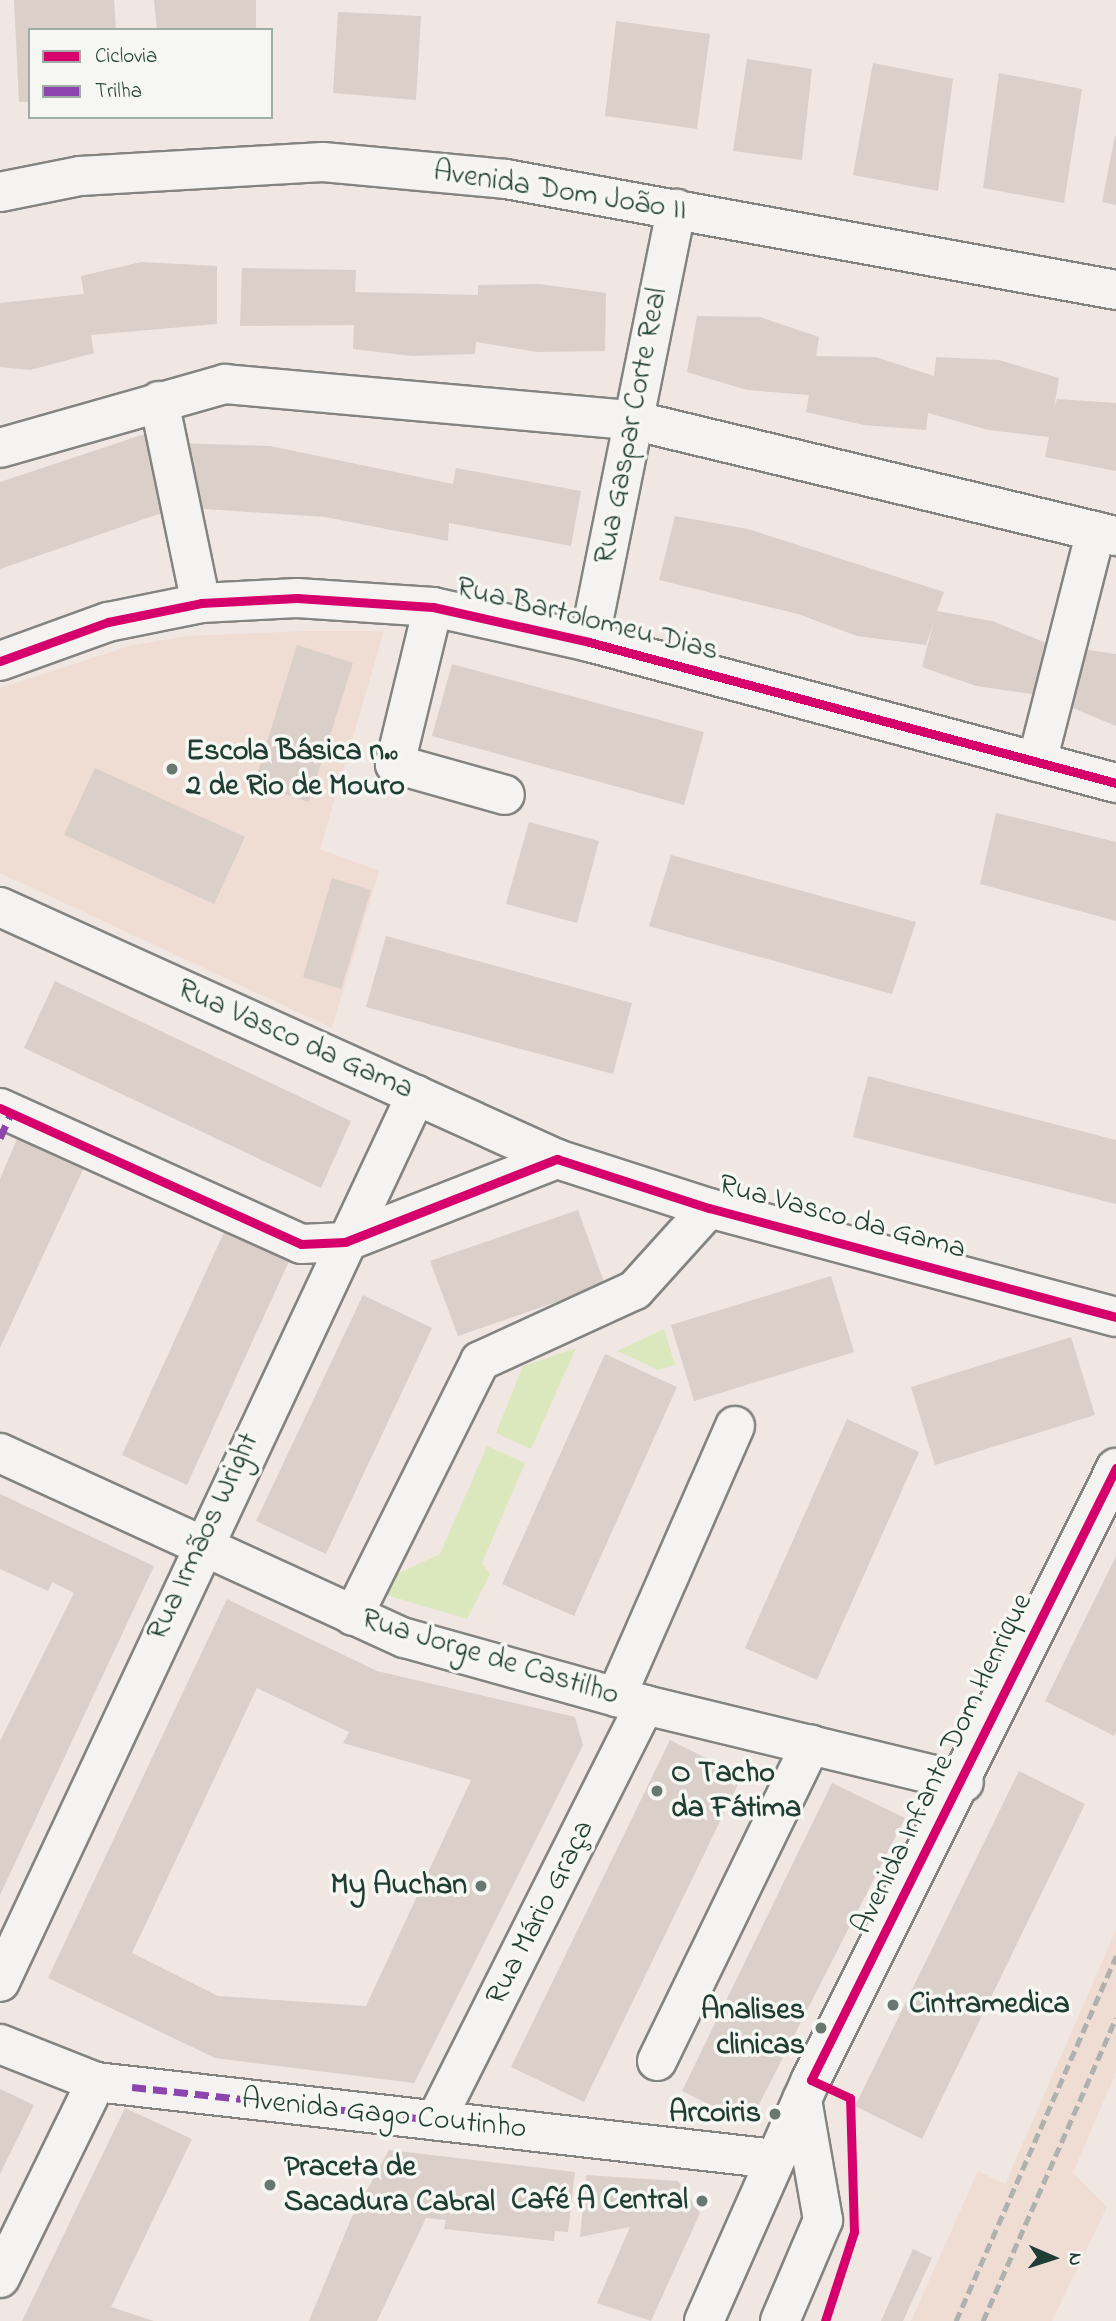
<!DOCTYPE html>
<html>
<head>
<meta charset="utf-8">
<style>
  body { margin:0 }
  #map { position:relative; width:1116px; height:2321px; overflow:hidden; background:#f0e7e3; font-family:"Indie Flower",sans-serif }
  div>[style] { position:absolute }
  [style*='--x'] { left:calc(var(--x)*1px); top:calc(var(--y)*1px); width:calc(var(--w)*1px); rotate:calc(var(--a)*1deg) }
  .built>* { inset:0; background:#efddd4 }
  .green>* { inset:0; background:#dbe7bd }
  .building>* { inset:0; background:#dacfc9 }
  .roads { filter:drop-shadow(2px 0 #838481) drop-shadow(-2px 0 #838481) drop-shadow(0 2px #838481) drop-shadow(0 -2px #838481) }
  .minor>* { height:38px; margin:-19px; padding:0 19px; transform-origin:19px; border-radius:19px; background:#f4f3f1 }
  .rail>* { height:5px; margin-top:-2.5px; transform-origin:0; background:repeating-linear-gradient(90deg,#afb1af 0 10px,transparent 0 15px) }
  .quiet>* { height:7px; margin-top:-3.5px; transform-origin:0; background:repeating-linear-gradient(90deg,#8e44ad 0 14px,transparent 0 21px) }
  .cycleway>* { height:9px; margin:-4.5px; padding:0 4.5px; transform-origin:4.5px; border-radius:4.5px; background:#d6006c }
  .dots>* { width:19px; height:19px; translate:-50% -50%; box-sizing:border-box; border:4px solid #f6f6f2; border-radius:50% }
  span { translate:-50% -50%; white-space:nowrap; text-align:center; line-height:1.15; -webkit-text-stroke:7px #f6f6f2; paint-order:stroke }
  .street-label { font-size:30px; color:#1f3d34 }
  .poi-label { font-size:30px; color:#1f3d34; font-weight:700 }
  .left { translate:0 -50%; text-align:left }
  .right { translate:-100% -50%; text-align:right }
  .legend { position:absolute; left:28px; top:28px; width:245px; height:91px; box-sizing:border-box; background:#f6f6f2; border:2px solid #a0aca6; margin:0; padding:9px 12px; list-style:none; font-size:21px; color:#1f3d34 }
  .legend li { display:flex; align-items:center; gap:14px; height:35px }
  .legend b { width:35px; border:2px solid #a0aca6 }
  .north { position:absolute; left:1018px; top:2223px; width:70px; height:70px; -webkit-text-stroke:5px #f6f6f2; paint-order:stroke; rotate:93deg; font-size:19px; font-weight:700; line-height:28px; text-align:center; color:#1f3d34 }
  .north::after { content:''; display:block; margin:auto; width:24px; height:32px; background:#1f3d34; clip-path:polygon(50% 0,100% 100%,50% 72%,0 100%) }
</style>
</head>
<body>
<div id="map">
  <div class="built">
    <div style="clip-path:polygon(304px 631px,384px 631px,320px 849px,379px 871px,332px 1028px,0 873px,0 688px,129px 646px,187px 636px)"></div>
    <div style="clip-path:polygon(1116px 1930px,1116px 2072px,1073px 2173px,1107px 2207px,1052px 2321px,911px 2321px,978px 2171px,1005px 2184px)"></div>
  </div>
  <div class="green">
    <div style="clip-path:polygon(664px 1329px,675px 1365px,658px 1370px,617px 1351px)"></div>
    <div style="clip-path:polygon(576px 1348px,531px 1449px,496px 1433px,523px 1366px)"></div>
    <div style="clip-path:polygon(487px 1446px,525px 1463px,482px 1563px,490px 1574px,467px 1619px,380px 1593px,389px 1578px,440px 1554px)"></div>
  </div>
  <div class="building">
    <div style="clip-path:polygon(14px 0,114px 0,116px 30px,30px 30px,30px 102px,19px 102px)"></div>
    <div style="clip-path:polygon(154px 0,256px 0,256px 30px,157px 30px)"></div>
    <div style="clip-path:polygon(338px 12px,421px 16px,416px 100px,333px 93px)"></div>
    <div style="clip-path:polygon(616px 21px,710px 34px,697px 129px,605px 116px)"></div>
    <div style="clip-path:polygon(747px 59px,812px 69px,802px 160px,733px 151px)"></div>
    <div style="clip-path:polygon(873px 63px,953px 79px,938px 191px,853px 175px)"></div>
    <div style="clip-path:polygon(999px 73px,1082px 89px,1064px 203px,983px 188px)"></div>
    <div style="clip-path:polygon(1115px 136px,1116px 136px,1116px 205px,1102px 202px)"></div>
    <div style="clip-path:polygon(141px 262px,217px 266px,217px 324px,91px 335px,94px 353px,30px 370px,0 367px,0 303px,84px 294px,81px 276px)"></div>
    <div style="clip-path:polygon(242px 268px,356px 270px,355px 292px,478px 295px,478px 285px,539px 284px,606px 293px,605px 351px,537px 352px,476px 342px,475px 354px,412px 356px,353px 349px,354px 325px,240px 326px)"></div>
    <div style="clip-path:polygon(697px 316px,760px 317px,819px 337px,816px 356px,876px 357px,934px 376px,936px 357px,999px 360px,1059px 378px,1054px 409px,1057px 399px,1116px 403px,1116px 471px,1045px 457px,1049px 437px,988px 430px,928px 413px,926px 430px,864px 425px,806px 412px,809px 395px,747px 390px,687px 372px)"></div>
    <div style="clip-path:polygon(148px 433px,179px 507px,0 569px,0 482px)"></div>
    <div style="clip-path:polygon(173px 443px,270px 446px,453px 484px,456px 468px,581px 491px,571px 546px,449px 523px,448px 541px,325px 517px,190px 508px)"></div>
    <div style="clip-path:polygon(675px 516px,748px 529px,944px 592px,937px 611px,992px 621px,1051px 645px,1039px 695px,976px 686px,922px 667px,934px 621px,926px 645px,857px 636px,798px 614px,659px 580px)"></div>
    <div style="clip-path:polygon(297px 645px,353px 663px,309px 802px,254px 784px)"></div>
    <div style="clip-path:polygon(1074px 648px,1116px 654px,1116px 726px,1058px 702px)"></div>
    <div style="clip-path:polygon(452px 664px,704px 732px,684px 805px,432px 736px)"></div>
    <div style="clip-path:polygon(95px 768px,245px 837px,214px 904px,64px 835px)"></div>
    <div style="clip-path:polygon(996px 813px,1116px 842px,1116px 921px,980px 884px)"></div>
    <div style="clip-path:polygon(529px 822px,599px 841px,577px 923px,506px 904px)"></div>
    <div style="clip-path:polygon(671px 855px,916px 922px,892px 994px,649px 926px)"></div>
    <div style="clip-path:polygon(332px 878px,371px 890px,341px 989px,303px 977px)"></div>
    <div style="clip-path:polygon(386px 936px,632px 1003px,613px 1074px,366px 1007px)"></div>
    <div style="clip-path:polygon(55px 981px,351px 1121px,321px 1188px,24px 1048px)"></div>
    <div style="clip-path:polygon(868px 1076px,1116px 1140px,1116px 1204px,853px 1137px)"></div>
    <div style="clip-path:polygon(20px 1132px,87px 1161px,0 1348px,0 1179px)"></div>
    <div style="clip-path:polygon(578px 1210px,605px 1285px,458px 1336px,430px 1261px)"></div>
    <div style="clip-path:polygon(226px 1228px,290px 1259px,187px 1485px,122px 1455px)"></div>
    <div style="clip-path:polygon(831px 1276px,854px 1352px,694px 1401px,671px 1325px)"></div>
    <div style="clip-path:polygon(363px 1295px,432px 1328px,326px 1554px,256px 1521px)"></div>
    <div style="clip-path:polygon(1071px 1337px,1095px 1415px,935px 1465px,911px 1387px)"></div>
    <div style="clip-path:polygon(605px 1354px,677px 1387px,574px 1616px,502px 1584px)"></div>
    <div style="clip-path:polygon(847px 1419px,919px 1452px,817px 1680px,745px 1648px)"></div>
    <div style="clip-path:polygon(0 1494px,154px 1566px,0 1895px,0 1741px,74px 1593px,52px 1582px,48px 1591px,0 1569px)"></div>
    <div style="clip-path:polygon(1116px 1556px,1116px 1732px,1114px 1736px,1045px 1701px)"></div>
    <div style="clip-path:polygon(evenodd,227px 1599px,377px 1671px,575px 1717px,583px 1745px,414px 2083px,215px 2058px,48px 1978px,227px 1599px,257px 1688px,349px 1732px,343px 1743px,471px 1780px,366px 2006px,218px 1996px,132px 1953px,257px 1688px)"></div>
    <div style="clip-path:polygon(670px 1740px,742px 1776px,584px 2102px,511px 2067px)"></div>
    <div style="clip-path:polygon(1019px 1771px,1085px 1804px,922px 2139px,855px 2106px)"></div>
    <div style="clip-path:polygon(832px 1783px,905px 1818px,749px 2124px,682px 2091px)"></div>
    <div style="clip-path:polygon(0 2089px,34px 2105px,0 2174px)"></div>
    <div style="clip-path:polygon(125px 2108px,192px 2139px,111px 2307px,154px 2321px,22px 2321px)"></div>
    <div style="clip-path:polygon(389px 2150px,575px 2172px,568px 2232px,555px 2231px,554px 2241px,444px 2229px,446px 2220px,426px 2218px,377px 2321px,309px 2321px,351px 2219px)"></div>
    <div style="clip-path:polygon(586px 2175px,678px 2181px,700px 2213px,651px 2321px,597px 2303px,630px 2227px,580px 2237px)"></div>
    <div style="clip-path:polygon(913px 2249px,932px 2258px,903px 2321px,881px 2321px)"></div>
  </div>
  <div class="roads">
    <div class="minor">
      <div style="--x:0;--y:192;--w:82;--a:-11.3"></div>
      <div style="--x:80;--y:176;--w:243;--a:-3.3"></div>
      <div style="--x:323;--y:162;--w:184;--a:5.3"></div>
      <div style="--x:506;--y:179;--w:620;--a:10.31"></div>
      <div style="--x:159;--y:401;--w:206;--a:78.3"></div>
      <div style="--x:0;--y:448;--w:234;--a:-15.9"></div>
      <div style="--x:225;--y:384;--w:409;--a:5.1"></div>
      <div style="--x:632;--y:420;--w:498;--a:13.5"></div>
      <div style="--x:433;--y:607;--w:162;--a:103.6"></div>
      <div style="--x:395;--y:764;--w:114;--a:15.7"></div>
      <div style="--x:589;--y:642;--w:442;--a:-78.6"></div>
      <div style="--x:0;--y:661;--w:115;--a:-19.9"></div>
      <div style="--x:108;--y:622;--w:95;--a:-11.5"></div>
      <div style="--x:201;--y:603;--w:96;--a:-3"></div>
      <div style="--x:297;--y:598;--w:136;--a:3.8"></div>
      <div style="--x:433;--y:607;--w:160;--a:12.6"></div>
      <div style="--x:589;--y:642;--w:546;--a:14.98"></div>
      <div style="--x:1037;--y:762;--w:238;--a:-75.7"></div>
      <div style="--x:0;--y:907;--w:611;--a:24.34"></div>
      <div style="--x:557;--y:1159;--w:160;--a:17.9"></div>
      <div style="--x:709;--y:1208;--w:421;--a:15"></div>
      <div style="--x:0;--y:1108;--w:330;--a:24.3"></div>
      <div style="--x:301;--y:1244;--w:44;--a:-2.6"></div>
      <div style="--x:345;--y:1242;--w:228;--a:-21.4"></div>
      <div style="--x:0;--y:1453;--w:445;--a:24.6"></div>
      <div style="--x:405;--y:1638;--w:249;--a:15.6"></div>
      <div style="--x:645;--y:1705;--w:328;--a:13.6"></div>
      <div style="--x:353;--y:1616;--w:285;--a:-63.5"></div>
      <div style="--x:480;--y:1361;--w:170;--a:-24.6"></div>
      <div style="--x:635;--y:1290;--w:110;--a:-47.9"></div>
      <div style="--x:616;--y:1697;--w:296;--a:-66.3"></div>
      <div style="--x:0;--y:1982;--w:980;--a:-64.87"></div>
      <div style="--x:0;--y:2044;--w:103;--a:21.6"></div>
      <div style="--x:96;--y:2082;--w:683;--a:6.47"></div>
      <div style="--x:657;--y:2061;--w:352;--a:-64.1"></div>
      <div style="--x:436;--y:2120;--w:465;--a:-63.3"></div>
      <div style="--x:0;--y:2278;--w:218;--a:-63.9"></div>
      <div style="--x:704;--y:2321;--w:264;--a:-66.1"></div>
      <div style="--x:811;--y:2080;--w:684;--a:-63.51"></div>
      <div style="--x:780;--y:2321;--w:110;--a:-66.9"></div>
      <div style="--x:823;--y:2220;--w:122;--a:-99.9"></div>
    </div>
  </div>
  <div class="rail">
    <div style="--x:956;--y:2321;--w:399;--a:-66.3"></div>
    <div style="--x:983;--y:2321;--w:331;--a:-66.3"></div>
  </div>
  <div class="quiet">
    <div style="--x:0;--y:1138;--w:27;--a:-66"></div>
    <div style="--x:132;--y:2087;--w:289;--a:6.2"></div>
  </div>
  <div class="cycleway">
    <div style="--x:0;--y:661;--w:115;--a:-19.9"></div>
    <div style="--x:108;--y:622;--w:95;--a:-11.5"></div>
    <div style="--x:201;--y:603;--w:96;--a:-3"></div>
    <div style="--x:297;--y:598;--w:136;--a:3.8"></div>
    <div style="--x:433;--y:607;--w:160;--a:12.6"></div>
    <div style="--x:589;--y:642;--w:546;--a:14.98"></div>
    <div style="--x:0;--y:1108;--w:330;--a:24.3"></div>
    <div style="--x:301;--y:1244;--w:44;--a:-2.6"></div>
    <div style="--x:345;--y:1242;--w:228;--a:-21.4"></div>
    <div style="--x:557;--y:1159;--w:160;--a:17.9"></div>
    <div style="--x:709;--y:1208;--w:421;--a:15"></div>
    <div style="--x:825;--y:2321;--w:94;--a:-72"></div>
    <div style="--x:854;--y:2232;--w:134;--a:-91.7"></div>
    <div style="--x:850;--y:2098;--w:43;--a:-155.2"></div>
    <div style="--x:811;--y:2080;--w:684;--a:-63.51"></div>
  </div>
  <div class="dots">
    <div style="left:172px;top:769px;background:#687871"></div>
    <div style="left:657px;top:1791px;background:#687871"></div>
    <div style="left:481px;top:1886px;background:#687871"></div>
    <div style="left:893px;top:2005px;background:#687871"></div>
    <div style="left:821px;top:2028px;background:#687871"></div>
    <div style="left:775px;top:2114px;background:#687871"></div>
    <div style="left:270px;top:2185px;background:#687871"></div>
    <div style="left:702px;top:2201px;background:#687871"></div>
  </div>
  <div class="street-label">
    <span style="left:560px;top:192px;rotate:9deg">Avenida Dom João II</span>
    <span style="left:632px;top:426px;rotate:-79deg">Rua Gaspar Corte Real</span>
    <span style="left:587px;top:620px;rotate:14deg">Rua Bartolomeu Dias</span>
    <span style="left:295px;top:1040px;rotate:24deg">Rua Vasco da Gama</span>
    <span style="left:842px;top:1218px;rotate:15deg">Rua Vasco da Gama</span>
    <span style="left:204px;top:1537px;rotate:-65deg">Rua Irmãos Wright</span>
    <span style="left:490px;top:1658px;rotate:17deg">Rua Jorge de Castilho</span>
    <span style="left:943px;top:1764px;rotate:-64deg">Avenida Infante Dom Henrique</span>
    <span style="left:541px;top:1913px;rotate:-63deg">Rua Mário Graça</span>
    <span style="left:384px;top:2115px;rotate:6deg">Avenida Gago Coutinho</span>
  </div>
  <div class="poi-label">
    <span class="left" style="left:186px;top:769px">Escola Básica n.º<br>2 de Rio de Mouro</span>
    <span class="left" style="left:671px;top:1791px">O Tacho<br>da Fátima</span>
    <span class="right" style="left:467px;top:1886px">My Auchan</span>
    <span class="left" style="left:909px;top:2005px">Cintramedica</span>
    <span class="right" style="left:805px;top:2028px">Analises<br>clinicas</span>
    <span class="right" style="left:761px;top:2114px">Arcoiris</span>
    <span class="left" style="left:284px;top:2185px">Praceta de<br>Sacadura Cabral</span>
    <span class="right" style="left:688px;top:2201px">Café A Central</span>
  </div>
  <ul class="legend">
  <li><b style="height:9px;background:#d6006c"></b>Ciclovia</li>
  <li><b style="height:9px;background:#8e44ad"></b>Trilha</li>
  </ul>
  <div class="north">N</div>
</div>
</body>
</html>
